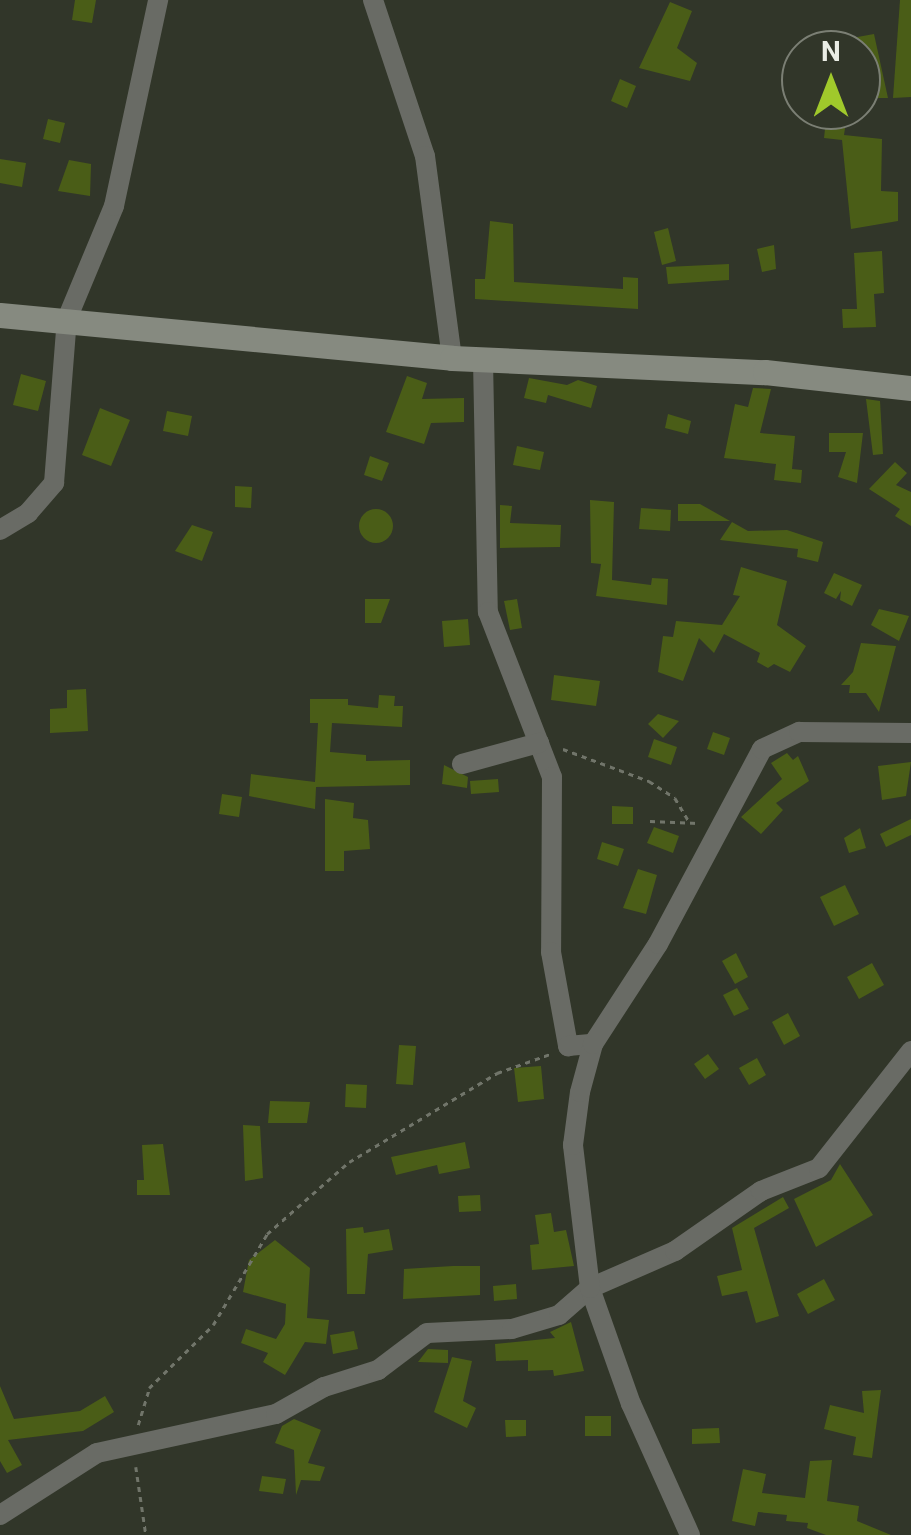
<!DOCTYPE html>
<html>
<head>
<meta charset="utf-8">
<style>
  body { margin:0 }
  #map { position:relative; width:911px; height:1535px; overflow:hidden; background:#313629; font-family:Roboto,sans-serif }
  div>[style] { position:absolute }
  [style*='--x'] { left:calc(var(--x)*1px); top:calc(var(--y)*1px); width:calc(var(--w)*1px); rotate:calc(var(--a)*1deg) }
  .building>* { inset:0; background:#4a5d17 }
  .round { border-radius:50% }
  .path>* { height:2.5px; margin-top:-1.25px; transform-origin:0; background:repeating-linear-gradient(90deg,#71756a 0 5px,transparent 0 10px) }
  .street>* { height:20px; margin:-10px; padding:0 10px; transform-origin:10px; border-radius:10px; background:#696b65 }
  .secondary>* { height:25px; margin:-12.5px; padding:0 12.5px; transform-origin:12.5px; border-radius:12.5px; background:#868a80 }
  span { translate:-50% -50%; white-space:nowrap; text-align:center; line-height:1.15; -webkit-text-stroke:8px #313629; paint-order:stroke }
  .north { position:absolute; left:781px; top:30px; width:100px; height:100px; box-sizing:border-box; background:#313629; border:2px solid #7b7f74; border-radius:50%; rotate:0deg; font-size:28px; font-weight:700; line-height:40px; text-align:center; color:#eaede5 }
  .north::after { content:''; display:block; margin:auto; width:35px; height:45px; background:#a0c92b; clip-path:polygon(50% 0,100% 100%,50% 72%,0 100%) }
</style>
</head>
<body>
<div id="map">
  <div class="building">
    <div style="clip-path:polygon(75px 0,96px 0,92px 23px,72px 20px)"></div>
    <div style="clip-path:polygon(900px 0,911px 0,911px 97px,893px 98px)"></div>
    <div style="clip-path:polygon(670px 2px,692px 11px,677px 48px,697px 63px,690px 81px,639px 68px)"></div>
    <div style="clip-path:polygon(874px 34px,888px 98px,867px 98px,867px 69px,861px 70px,861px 50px,854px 50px,852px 38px)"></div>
    <div style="clip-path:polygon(620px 79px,636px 86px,627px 108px,611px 101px)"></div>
    <div style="clip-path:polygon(48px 119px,65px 123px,60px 143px,43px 139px)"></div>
    <div style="clip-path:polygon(826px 120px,846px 122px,844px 135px,882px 139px,881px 191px,898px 192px,898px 221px,851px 229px,842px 140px,824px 138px)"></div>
    <div style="clip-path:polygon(0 159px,26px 163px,22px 187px,0 183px)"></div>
    <div style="clip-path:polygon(69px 160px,91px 164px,90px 196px,58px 191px)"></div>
    <div style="clip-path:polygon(490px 221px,513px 224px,514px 282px,623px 289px,623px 277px,638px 278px,638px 309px,475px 299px,475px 279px,485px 279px)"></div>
    <div style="clip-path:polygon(668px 228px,676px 261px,662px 265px,654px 232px)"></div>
    <div style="clip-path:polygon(774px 245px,776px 269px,762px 272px,757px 249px)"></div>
    <div style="clip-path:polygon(882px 251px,884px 293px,874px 294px,876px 327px,843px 328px,842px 309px,857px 309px,854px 253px)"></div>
    <div style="clip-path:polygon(729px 264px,729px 280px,668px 284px,666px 267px)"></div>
    <div style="clip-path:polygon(21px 374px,46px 381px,38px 411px,13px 405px)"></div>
    <div style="clip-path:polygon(407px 376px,427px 383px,422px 399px,464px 398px,464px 422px,431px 423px,424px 444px,386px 432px)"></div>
    <div style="clip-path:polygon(529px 378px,567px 385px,578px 380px,597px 386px,591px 408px,548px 395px,546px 403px,524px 398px)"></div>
    <div style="clip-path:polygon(753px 388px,771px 389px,760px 433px,795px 436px,792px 469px,802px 470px,801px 483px,774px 480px,776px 464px,724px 458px,735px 404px,748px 407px)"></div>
    <div style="clip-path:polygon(866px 399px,880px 401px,883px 454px,873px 455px)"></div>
    <div style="clip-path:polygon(100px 408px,130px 420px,111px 466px,82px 455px)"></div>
    <div style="clip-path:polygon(167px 411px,192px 416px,188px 436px,163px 431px)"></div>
    <div style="clip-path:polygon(668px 414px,691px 421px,688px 434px,665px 428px)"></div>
    <div style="clip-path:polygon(829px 433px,863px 433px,857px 483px,838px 477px,846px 452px,829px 452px)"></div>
    <div style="clip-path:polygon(517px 446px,544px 452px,540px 470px,513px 465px)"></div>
    <div style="clip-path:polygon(370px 456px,389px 463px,382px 481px,364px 475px)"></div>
    <div style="clip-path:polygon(895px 462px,907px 473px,896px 485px,911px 492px,911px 526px,895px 516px,900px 509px,869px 489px)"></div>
    <div style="clip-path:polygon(235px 486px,252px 487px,251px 508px,235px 507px)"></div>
    <div style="clip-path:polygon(590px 500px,614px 502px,612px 580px,651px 585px,652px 578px,668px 579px,667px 605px,596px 596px,601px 564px,591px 563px)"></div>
    <div style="clip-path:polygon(678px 504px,700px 504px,730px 521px,678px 521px)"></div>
    <div style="clip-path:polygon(500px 505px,512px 506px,510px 523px,561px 525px,560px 547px,500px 548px)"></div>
    <div style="clip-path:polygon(641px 508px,671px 510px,670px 531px,639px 529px)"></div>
    <div class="round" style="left:359px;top:509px;width:34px;height:34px"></div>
    <div style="clip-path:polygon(732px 522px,748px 531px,787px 530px,823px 542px,818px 562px,797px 557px,798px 549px,720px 540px)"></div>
    <div style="clip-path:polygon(192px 525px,213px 532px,202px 561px,175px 551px)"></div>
    <div style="clip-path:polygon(741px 567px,787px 581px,777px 625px,806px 646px,790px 672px,774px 664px,768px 668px,757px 662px,760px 653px,724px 634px,714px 653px,699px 638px,683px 681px,658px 672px,663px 636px,673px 637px,676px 621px,722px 625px,740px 596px,733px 595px)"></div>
    <div style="clip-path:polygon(834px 573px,862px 585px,852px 606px,840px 600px,841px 591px,836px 599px,824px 593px)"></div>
    <div style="clip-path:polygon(365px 599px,390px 599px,381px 623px,365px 623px)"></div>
    <div style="clip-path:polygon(517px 599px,522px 628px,510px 630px,504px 601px)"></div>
    <div style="clip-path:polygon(879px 609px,909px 616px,899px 641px,871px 625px)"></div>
    <div style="clip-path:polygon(468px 619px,470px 645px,444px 647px,442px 621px)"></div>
    <div style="clip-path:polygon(861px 643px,896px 646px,879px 712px,866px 693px,849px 693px,850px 685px,841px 685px,853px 672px)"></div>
    <div style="clip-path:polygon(554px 675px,600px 681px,596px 706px,551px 700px)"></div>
    <div style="clip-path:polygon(86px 689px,88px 731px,50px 733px,50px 709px,67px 708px,67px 690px)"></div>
    <div style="clip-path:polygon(379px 695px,395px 696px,394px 706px,403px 706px,402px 727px,332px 723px,330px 752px,366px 755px,366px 761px,410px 760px,410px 785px,316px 787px,315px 809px,249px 796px,251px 774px,315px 782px,318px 723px,310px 723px,310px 699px,348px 699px,348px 705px,378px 708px)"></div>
    <div style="clip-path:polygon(658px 714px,679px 721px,663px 738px,648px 724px)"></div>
    <div style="clip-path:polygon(713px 732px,730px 738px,724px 755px,707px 749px)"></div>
    <div style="clip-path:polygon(654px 739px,677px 747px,671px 765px,648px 757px)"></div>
    <div style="clip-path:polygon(787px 753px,793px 760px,798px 756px,809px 781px,776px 803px,783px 810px,761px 834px,741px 817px,782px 779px,771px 763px)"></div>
    <div style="clip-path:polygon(911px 762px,906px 796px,882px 800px,878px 766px)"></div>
    <div style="clip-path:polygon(444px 765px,468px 777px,467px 788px,442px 784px)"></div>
    <div style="clip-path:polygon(498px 779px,499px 792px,471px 794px,470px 781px)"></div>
    <div style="clip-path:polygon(222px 794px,242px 797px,239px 817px,219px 814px)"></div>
    <div style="clip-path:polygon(325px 799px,354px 803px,353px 818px,368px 820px,370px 849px,344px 851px,344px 871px,325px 871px)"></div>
    <div style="clip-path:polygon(612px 806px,633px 807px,633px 824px,612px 824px)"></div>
    <div style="clip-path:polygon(911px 819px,911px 835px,886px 847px,880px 834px)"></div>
    <div style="clip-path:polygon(654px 827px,679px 836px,673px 853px,647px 843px)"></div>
    <div style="clip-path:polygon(860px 828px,866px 848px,849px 853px,844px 838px)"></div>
    <div style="clip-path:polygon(602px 842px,624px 849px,618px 866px,597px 859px)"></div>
    <div style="clip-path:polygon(638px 869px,657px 875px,646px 914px,623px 908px)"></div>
    <div style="clip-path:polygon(845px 885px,859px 914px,834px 926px,820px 897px)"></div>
    <div style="clip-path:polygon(736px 953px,748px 977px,735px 984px,722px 961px)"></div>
    <div style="clip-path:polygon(872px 963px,884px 985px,859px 999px,847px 977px)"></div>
    <div style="clip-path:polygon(737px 988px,749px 1009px,734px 1016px,723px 995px)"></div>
    <div style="clip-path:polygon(788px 1013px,800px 1036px,784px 1045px,772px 1022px)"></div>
    <div style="clip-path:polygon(399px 1045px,416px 1046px,413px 1085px,396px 1084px)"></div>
    <div style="clip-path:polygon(708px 1054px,719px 1069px,705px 1079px,694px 1064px)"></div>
    <div style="clip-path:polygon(757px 1058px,766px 1075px,749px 1085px,739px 1068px)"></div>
    <div style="clip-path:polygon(541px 1066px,544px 1099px,518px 1102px,514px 1068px)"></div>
    <div style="clip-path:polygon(346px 1084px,367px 1085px,366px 1108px,345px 1107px)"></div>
    <div style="clip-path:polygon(270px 1101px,310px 1102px,307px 1123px,268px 1123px)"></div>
    <div style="clip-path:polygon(243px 1125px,260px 1126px,263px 1178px,245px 1181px)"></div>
    <div style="clip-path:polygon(465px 1142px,470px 1168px,439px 1174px,437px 1165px,396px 1175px,391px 1157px)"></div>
    <div style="clip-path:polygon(163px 1144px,170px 1195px,137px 1195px,137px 1180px,144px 1180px,142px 1145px)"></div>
    <div style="clip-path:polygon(840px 1164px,873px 1215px,816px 1247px,794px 1199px,831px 1180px)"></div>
    <div style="clip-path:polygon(480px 1195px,481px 1211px,459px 1212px,458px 1196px)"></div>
    <div style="clip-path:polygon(783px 1197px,789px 1208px,754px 1228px,779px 1316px,756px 1323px,747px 1291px,722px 1296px,717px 1276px,742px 1270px,732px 1228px)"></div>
    <div style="clip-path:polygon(551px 1213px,554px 1232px,566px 1230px,574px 1266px,532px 1270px,530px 1245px,539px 1244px,535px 1215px)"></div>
    <div style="clip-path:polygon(363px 1227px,364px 1233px,389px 1229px,393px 1250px,368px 1254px,365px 1294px,347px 1294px,346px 1229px)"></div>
    <div style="clip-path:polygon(275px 1240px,310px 1268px,307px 1318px,329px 1320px,326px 1344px,305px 1342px,285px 1375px,263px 1362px,268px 1353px,241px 1343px,246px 1329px,276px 1339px,285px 1324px,286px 1304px,243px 1292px,249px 1260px)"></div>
    <div style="clip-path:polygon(453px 1266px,480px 1266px,480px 1295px,403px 1299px,404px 1269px)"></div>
    <div style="clip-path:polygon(824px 1279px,835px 1300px,808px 1314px,797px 1294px)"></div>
    <div style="clip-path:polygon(516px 1284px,517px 1299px,494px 1301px,493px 1286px)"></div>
    <div style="clip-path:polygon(571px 1322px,584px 1371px,554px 1376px,553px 1370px,528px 1371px,528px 1360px,496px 1361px,495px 1344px,555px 1338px,550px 1332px)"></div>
    <div style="clip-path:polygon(354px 1331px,358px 1349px,333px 1354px,330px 1335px)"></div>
    <div style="clip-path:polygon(428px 1349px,448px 1350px,448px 1363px,418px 1362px)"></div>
    <div style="clip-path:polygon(452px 1357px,472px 1361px,463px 1401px,476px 1408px,467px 1428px,434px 1412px)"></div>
    <div style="clip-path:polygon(0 1386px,14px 1419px,80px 1411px,105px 1396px,114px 1412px,83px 1431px,8px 1440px,22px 1465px,7px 1473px,0 1461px)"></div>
    <div style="clip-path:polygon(881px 1390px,872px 1458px,853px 1455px,856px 1437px,824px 1429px,830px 1405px,864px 1413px,862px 1391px)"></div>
    <div style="clip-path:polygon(585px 1416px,611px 1416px,611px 1436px,585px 1436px)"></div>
    <div style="clip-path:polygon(294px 1419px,321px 1430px,308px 1463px,325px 1467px,320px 1481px,301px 1480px,296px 1495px,294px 1450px,275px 1443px,282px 1426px)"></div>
    <div style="clip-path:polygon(505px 1420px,526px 1420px,526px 1436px,506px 1437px)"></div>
    <div style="clip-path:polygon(719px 1428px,720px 1443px,692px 1444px,692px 1429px)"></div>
    <div style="clip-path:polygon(832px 1460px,827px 1501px,859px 1506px,857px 1521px,891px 1535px,826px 1535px,807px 1528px,808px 1523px,786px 1521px,787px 1515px,758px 1512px,755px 1526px,732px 1521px,743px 1469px,766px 1474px,762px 1493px,805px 1498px,810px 1461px)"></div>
    <div style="clip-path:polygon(262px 1476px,286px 1479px,283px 1494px,259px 1491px)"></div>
  </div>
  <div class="path">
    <div style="--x:563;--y:749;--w:92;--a:20.4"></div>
    <div style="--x:649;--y:781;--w:31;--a:33"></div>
    <div style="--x:675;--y:798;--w:26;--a:59"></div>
    <div style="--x:650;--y:821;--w:48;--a:2.4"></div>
    <div style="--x:138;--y:1425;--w:39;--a:-73"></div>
    <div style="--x:149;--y:1388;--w:90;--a:-44.5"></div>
    <div style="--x:213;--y:1325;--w:106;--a:-59.3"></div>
    <div style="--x:267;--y:1234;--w:109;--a:-41.3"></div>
    <div style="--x:349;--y:1162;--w:173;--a:-31"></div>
    <div style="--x:497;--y:1073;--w:59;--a:-19.7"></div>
    <div style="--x:136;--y:1467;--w:69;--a:81.6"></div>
  </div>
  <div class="street">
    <div style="--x:373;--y:0;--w:164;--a:71.6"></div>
    <div style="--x:425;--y:156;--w:204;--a:82.4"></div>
    <div style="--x:483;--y:360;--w:252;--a:88.9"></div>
    <div style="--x:488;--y:612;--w:177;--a:68.8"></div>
    <div style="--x:552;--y:777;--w:175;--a:90.3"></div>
    <div style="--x:551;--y:952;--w:96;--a:79.7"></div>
    <div style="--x:568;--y:1046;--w:25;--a:-5"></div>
    <div style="--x:0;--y:530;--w:33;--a:-31"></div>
    <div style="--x:28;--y:513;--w:40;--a:-49"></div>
    <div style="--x:54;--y:483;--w:165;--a:-85.5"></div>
    <div style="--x:67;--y:319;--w:122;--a:-67.4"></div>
    <div style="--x:114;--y:206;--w:211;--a:-77.9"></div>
    <div style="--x:462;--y:764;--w:80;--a:-15.3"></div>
    <div style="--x:0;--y:1515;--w:115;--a:-32.6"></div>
    <div style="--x:97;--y:1453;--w:183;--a:-12.3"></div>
    <div style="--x:276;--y:1414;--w:55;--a:-29.4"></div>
    <div style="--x:324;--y:1387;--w:57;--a:-17.5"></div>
    <div style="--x:378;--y:1370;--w:61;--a:-37.1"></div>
    <div style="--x:427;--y:1333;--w:85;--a:-2.7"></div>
    <div style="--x:512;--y:1329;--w:49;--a:-16.6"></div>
    <div style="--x:559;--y:1315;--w:41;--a:-41.1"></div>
    <div style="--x:590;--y:1288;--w:93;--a:-23.5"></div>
    <div style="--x:675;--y:1251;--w:105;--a:-34.9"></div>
    <div style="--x:761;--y:1191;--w:62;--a:-21.6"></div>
    <div style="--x:819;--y:1168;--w:149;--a:-51.8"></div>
    <div style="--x:690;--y:1535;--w:144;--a:-114.2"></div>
    <div style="--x:631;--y:1404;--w:123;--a:-109.5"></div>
    <div style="--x:590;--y:1288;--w:144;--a:-96.8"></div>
    <div style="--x:573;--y:1145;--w:53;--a:-82.5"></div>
    <div style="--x:580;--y:1092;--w:50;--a:-74.8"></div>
    <div style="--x:593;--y:1044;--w:119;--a:-57"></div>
    <div style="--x:658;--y:944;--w:221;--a:-61.9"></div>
    <div style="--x:762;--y:749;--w:41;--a:-24.7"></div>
    <div style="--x:799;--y:732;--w:112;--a:0.5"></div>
  </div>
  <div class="secondary">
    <div style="--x:0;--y:315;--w:454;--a:5.4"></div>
    <div style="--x:452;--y:358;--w:313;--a:2.6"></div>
    <div style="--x:765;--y:372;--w:147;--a:6.3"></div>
  </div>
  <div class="north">N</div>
</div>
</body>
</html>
